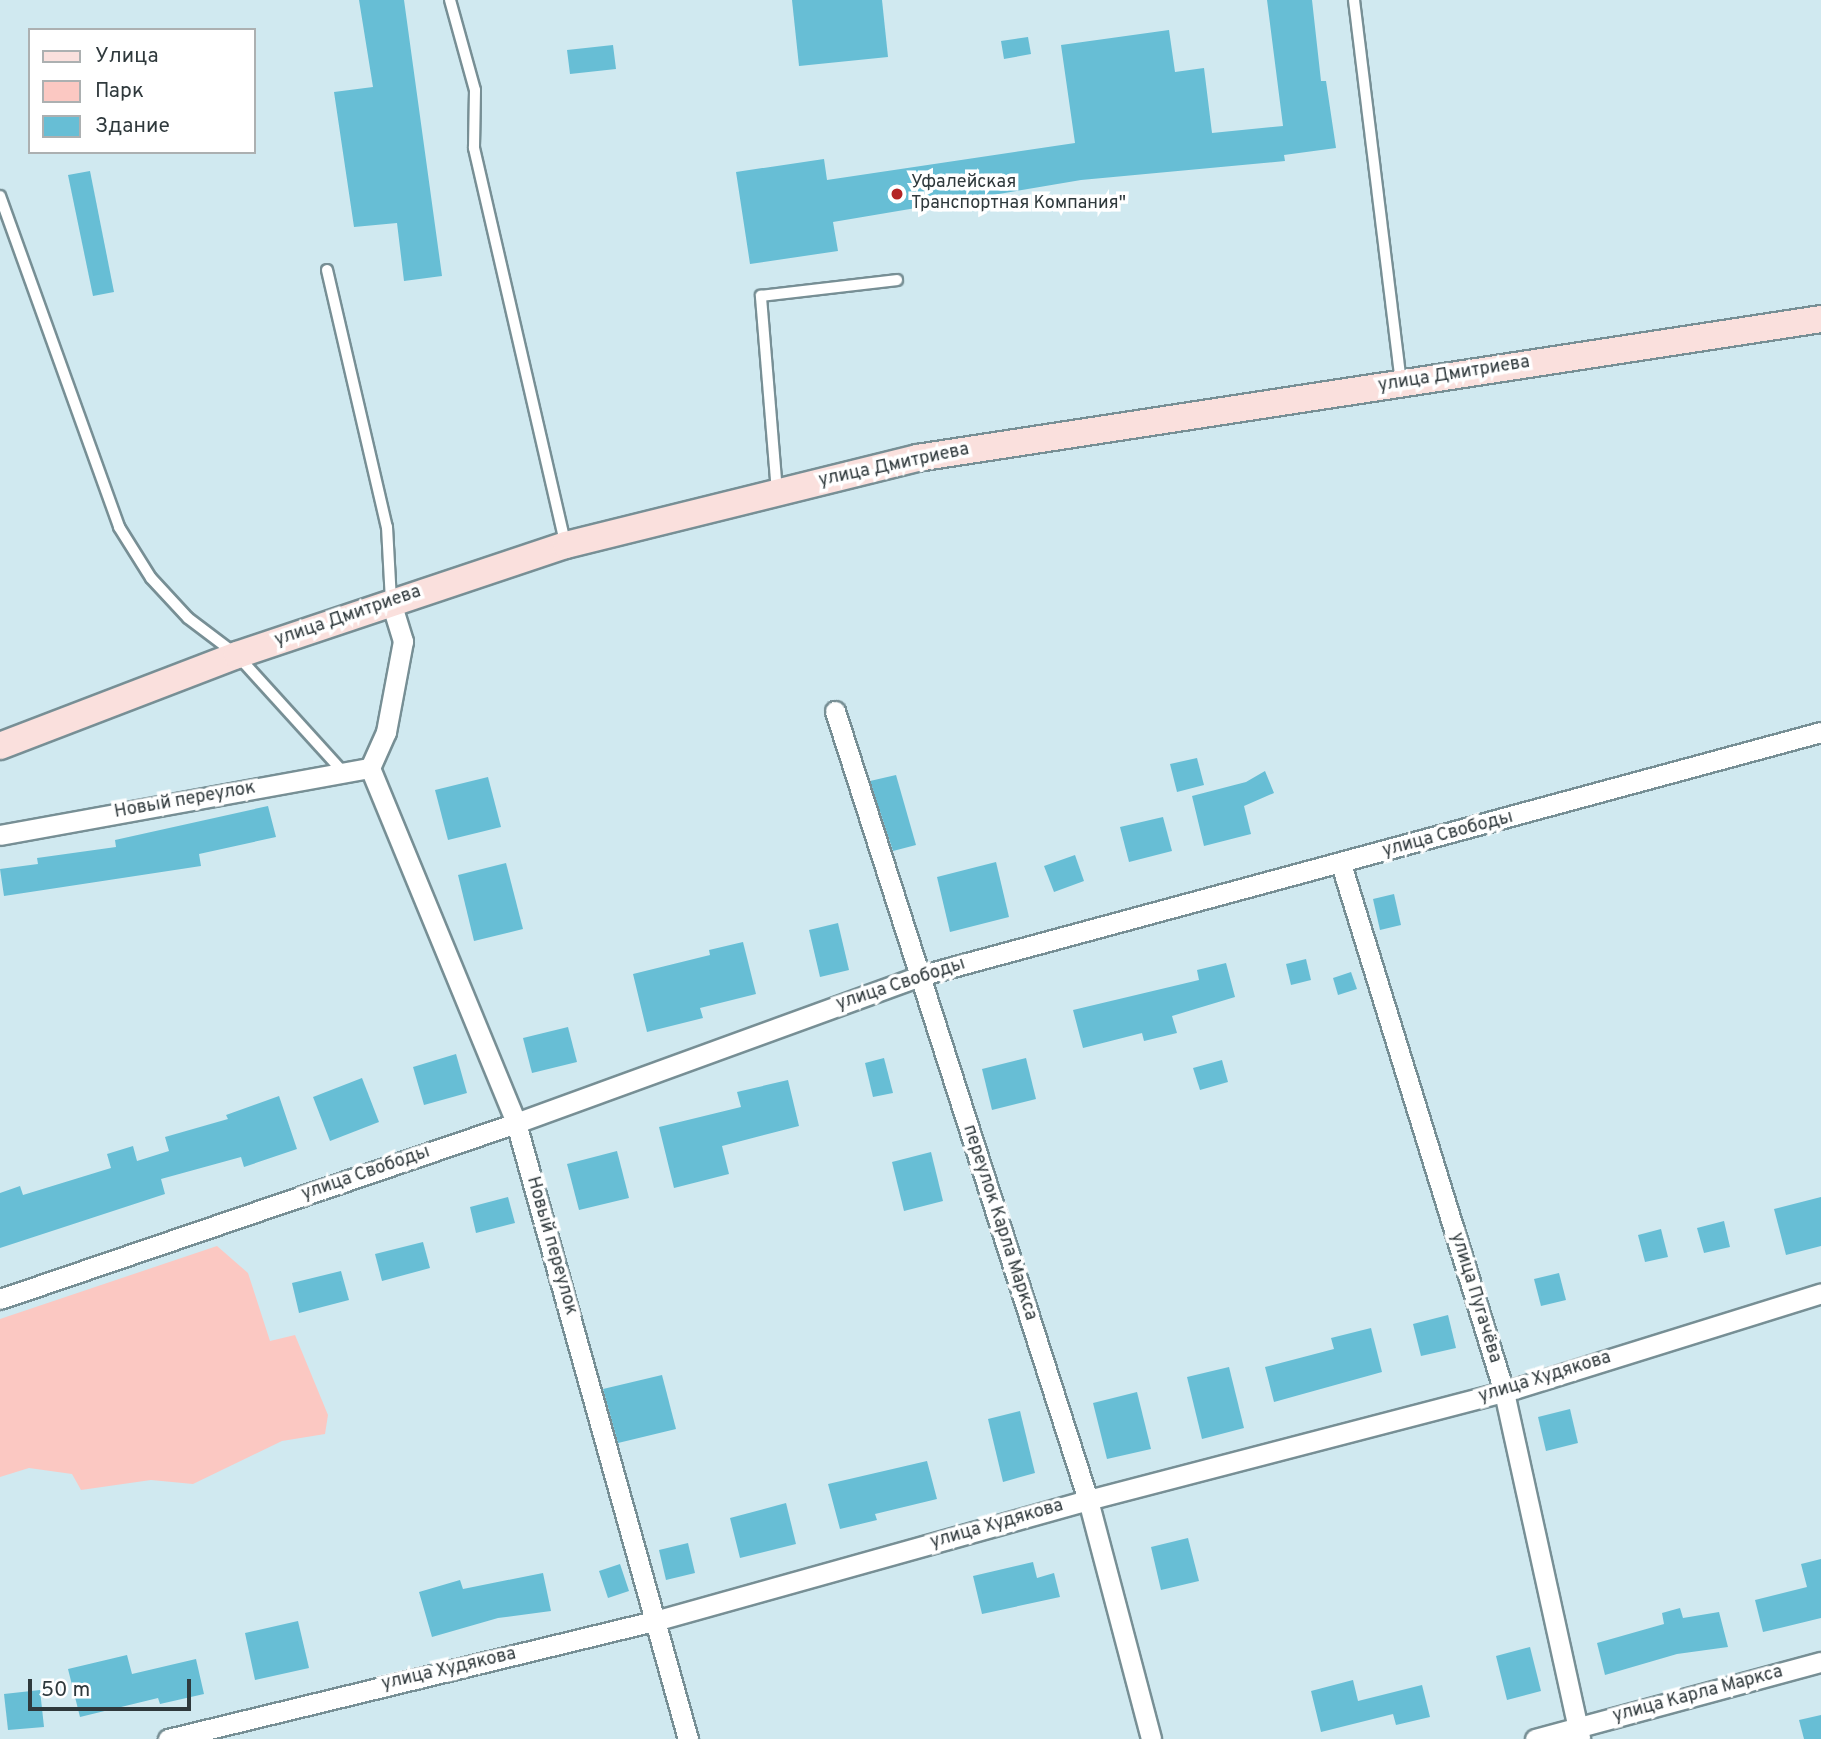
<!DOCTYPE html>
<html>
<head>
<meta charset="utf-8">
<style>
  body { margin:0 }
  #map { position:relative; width:1821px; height:1739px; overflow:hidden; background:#d0e9f0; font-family:Overpass,sans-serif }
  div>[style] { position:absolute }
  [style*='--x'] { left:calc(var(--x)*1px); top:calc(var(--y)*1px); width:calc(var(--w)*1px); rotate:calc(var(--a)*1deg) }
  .green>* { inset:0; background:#fbc8c2 }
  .building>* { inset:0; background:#67bed5 }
  .roads { filter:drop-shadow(2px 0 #778f95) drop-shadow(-2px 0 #778f95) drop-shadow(0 2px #778f95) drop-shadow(0 -2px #778f95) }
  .lane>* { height:10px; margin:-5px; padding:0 5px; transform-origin:5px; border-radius:5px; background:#fff }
  .street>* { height:19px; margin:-9.5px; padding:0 9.5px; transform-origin:9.5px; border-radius:9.5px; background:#fff }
  .secondary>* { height:26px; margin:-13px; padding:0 13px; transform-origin:13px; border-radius:13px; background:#fae0dd }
  .dots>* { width:19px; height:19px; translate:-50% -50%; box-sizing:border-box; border:4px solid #fff; border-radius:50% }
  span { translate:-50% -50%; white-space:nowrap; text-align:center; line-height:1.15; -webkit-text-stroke:7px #fff; paint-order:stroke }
  .poi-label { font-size:18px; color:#2f393c }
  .left { translate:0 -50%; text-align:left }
  .street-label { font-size:18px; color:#2f393c }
  .legend { position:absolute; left:28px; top:28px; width:228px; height:126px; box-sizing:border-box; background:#fff; border:2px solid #acb0b1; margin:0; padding:9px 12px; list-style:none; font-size:21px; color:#2f393c }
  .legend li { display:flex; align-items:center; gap:14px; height:35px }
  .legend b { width:35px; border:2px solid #acb0b1 }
  .scale { position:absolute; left:28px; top:1679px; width:163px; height:32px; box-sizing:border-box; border:4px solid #2f393c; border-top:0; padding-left:9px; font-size:21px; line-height:24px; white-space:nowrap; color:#2f393c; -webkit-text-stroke:5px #fff; paint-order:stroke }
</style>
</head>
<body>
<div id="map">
  <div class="green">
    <div style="clip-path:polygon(217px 1246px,248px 1273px,270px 1341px,295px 1335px,328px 1415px,325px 1434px,282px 1441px,193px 1484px,151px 1480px,81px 1490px,72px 1474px,29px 1468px,0 1477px,0 1319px)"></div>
  </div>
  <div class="building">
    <div style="clip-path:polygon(359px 0,404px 0,442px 276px,404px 281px,397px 223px,354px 227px,334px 92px,373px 87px)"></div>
    <div style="clip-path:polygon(792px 0,882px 0,888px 57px,799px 66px)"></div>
    <div style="clip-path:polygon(1267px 0,1312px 0,1321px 81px,1326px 81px,1336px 148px,1284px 155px,1285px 161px,1081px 180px,833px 222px,838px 251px,750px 264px,736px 172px,824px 159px,827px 180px,1075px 143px,1061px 45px,1169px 30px,1175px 72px,1204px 68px,1212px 133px,1283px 126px)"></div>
    <div style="clip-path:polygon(1028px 37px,1031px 54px,1004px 59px,1001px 41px)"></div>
    <div style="clip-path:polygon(613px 45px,616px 69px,570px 74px,567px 50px)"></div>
    <div style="clip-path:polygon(90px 171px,114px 292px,93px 296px,68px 175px)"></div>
    <div style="clip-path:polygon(1197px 758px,1204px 785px,1177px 792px,1170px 764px)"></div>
    <div style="clip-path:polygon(1265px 771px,1274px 793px,1244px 806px,1251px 834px,1204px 846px,1192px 796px,1246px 782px)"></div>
    <div style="clip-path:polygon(896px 775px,916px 845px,893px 851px,870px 781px)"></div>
    <div style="clip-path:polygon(488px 777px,501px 827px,448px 840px,435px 790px)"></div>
    <div style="clip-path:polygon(268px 806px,276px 837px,199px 854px,201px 866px,4px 896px,0 869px,38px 864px,37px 858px,116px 847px,115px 840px)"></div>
    <div style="clip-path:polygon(1163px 817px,1172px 851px,1129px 862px,1120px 827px)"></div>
    <div style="clip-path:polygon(1075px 855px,1084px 881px,1054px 892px,1044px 866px)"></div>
    <div style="clip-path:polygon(996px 862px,1009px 917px,950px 932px,937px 877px)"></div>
    <div style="clip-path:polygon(506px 863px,523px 929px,474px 941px,458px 875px)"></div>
    <div style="clip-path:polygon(1394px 894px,1401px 925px,1380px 930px,1373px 899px)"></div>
    <div style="clip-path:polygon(838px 923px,849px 970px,820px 977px,809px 930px)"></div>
    <div style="clip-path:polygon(743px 942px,756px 994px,700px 1008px,703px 1018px,647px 1032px,633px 974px,710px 955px,709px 950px)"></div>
    <div style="clip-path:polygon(1306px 959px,1311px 980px,1291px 985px,1286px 964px)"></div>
    <div style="clip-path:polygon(1226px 963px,1235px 997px,1172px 1016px,1177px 1033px,1144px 1041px,1142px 1033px,1083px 1048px,1073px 1010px,1199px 980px,1197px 970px)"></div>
    <div style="clip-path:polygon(1351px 972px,1357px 989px,1338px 995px,1333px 978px)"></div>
    <div style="clip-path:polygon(568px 1027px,577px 1062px,532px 1073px,523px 1038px)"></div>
    <div style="clip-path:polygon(456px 1054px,467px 1093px,424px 1105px,413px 1067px)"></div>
    <div style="clip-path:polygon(884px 1058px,893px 1093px,873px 1097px,865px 1063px)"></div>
    <div style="clip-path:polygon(1026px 1058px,1036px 1099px,992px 1110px,982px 1069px)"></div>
    <div style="clip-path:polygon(1222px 1060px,1228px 1082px,1200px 1090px,1193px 1068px)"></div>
    <div style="clip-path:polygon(362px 1078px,379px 1122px,330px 1141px,313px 1097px)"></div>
    <div style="clip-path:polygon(788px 1080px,799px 1126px,722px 1146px,729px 1174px,674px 1188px,659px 1127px,741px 1107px,737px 1092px)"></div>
    <div style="clip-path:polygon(279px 1096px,297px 1149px,244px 1167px,241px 1157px,161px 1179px,165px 1194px,0 1248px,0 1193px,20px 1186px,23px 1195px,111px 1168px,107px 1154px,133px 1146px,137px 1161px,169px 1151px,165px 1137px,228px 1119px,226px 1115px)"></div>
    <div style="clip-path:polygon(617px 1151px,629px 1198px,579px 1210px,567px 1164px)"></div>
    <div style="clip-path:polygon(931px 1152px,943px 1201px,904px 1211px,892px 1162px)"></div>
    <div style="clip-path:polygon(508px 1197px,515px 1223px,476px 1233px,470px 1207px)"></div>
    <div style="clip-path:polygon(1821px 1197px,1821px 1246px,1786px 1255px,1774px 1209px)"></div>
    <div style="clip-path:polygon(1724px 1221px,1730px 1247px,1704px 1253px,1697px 1228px)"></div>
    <div style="clip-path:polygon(1661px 1229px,1668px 1257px,1645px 1262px,1638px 1235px)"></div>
    <div style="clip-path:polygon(423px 1242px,430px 1268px,382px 1281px,375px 1254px)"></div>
    <div style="clip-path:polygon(341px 1271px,349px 1300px,299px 1313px,292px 1283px)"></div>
    <div style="clip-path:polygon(1559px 1273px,1566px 1300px,1541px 1306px,1534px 1279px)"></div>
    <div style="clip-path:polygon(1448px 1315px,1456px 1348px,1421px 1356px,1413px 1324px)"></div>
    <div style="clip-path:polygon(1371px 1328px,1382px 1372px,1274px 1402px,1265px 1367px,1334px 1349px,1331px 1338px)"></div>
    <div style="clip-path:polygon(1229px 1367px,1244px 1428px,1202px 1439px,1187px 1377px)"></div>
    <div style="clip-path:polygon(662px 1375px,676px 1429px,618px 1443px,603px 1389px)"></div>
    <div style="clip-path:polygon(1137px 1392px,1151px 1449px,1107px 1459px,1093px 1403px)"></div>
    <div style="clip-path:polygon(1570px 1409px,1578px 1443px,1546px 1451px,1538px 1417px)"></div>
    <div style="clip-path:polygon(1020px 1411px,1035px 1473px,1003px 1482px,988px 1419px)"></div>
    <div style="clip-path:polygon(927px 1461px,937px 1499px,875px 1514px,877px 1520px,840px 1529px,828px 1484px)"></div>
    <div style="clip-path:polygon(786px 1503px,796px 1544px,740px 1558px,730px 1518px)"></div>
    <div style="clip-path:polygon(1188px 1538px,1199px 1581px,1161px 1590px,1151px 1547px)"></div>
    <div style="clip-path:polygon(688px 1543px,695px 1573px,666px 1580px,659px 1550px)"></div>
    <div style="clip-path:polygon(1821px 1559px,1821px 1618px,1763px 1632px,1755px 1600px,1807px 1587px,1801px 1564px)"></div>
    <div style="clip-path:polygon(1033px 1562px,1037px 1578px,1054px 1573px,1060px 1597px,982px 1614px,973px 1576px)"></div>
    <div style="clip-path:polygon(620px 1564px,629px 1591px,608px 1598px,599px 1571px)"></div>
    <div style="clip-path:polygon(543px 1573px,551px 1611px,498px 1618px,432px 1637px,419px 1592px,460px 1580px,463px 1589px)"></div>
    <div style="clip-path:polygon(1680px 1608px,1683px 1618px,1719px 1612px,1728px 1647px,1677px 1654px,1605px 1675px,1597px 1643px,1664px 1624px,1662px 1613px)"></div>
    <div style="clip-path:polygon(298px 1621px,309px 1668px,255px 1680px,245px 1633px)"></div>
    <div style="clip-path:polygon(1530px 1647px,1541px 1691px,1507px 1700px,1496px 1656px)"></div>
    <div style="clip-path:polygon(127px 1655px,132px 1674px,196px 1659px,204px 1694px,160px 1704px,158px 1698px,80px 1717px,68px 1669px)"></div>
    <div style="clip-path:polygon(1353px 1680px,1358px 1701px,1422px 1685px,1430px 1717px,1396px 1725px,1393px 1714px,1321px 1732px,1311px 1691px)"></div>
    <div style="clip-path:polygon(40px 1690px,44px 1727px,8px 1730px,4px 1694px)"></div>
    <div style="clip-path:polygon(1821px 1715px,1821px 1739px,1804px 1739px,1799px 1720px)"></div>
  </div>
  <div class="roads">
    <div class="lane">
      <div style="--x:450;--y:0;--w:93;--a:74.5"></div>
      <div style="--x:475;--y:90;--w:58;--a:91"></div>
      <div style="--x:474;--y:148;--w:408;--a:77"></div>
      <div style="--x:1354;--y:0;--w:386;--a:83"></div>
      <div style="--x:0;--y:196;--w:352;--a:70.2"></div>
      <div style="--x:119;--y:527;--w:60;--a:57.9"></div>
      <div style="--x:151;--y:578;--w:54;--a:47.2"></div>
      <div style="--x:188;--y:618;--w:61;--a:37.1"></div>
      <div style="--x:237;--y:655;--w:158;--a:47.8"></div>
      <div style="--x:327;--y:270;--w:264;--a:76.9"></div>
      <div style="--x:387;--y:527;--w:75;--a:86.9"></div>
      <div style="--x:777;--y:492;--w:197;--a:-94.7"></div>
      <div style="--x:761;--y:296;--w:137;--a:-6.7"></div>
    </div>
    <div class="street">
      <div style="--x:391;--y:602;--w:41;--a:72.9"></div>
      <div style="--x:403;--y:641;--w:93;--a:100.6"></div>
      <div style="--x:386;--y:732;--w:39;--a:114"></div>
      <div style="--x:370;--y:768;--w:384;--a:67.6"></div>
      <div style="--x:516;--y:1123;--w:640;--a:74.4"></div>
      <div style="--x:835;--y:711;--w:829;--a:72.22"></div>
      <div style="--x:1088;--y:1500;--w:247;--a:75.2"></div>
      <div style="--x:0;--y:835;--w:376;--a:-10.3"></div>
      <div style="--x:1341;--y:864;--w:553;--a:72.84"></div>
      <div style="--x:1504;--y:1392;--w:355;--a:77.6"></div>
      <div style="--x:0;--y:1299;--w:545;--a:-18.83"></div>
      <div style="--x:516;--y:1123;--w:429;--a:-20"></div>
      <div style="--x:919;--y:976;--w:934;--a:-15.14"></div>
      <div style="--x:168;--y:1739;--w:504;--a:-13.65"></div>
      <div style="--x:658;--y:1620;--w:446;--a:-15.6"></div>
      <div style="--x:1088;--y:1500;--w:430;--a:-14.6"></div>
      <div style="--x:1504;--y:1392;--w:332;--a:-17.3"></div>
      <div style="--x:1535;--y:1739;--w:296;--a:-15.1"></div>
    </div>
    <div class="secondary">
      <div style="--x:0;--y:746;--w:254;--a:-21"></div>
      <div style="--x:237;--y:655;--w:347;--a:-18.5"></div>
      <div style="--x:566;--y:545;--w:362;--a:-13.9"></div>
      <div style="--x:917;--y:458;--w:915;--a:-8.74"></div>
    </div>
  </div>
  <div class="dots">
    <div style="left:897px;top:194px;background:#b42425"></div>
  </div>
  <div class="poi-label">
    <span class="left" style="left:911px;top:194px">Уфалейская<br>Транспортная Компания"</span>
  </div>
  <div class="street-label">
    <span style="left:1454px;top:375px;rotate:-9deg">улица Дмитриева</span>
    <span style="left:894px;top:466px;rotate:-12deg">улица Дмитриева</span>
    <span style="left:348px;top:617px;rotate:-19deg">улица Дмитриева</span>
    <span style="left:185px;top:801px;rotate:-10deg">Новый переулок</span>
    <span style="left:1448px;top:835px;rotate:-15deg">улица Свободы</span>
    <span style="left:901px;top:985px;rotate:-18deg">улица Свободы</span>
    <span style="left:366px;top:1174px;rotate:-19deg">улица Свободы</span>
    <span style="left:999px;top:1223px;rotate:72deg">переулок Карла Маркса</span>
    <span style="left:551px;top:1246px;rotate:74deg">Новый переулок</span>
    <span style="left:1475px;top:1298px;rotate:73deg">улица Пугачёва</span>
    <span style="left:1545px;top:1378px;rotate:-17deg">улица Худякова</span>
    <span style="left:997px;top:1525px;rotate:-16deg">улица Худякова</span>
    <span style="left:449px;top:1670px;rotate:-13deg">улица Худякова</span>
    <span style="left:1698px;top:1695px;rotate:-15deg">улица Карла Маркса</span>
  </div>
  <ul class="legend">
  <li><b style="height:9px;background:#fae0dd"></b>Улица</li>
  <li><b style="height:19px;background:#fbc8c2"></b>Парк</li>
  <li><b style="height:19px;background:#67bed5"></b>Здание</li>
  </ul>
  <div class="scale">50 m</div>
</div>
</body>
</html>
